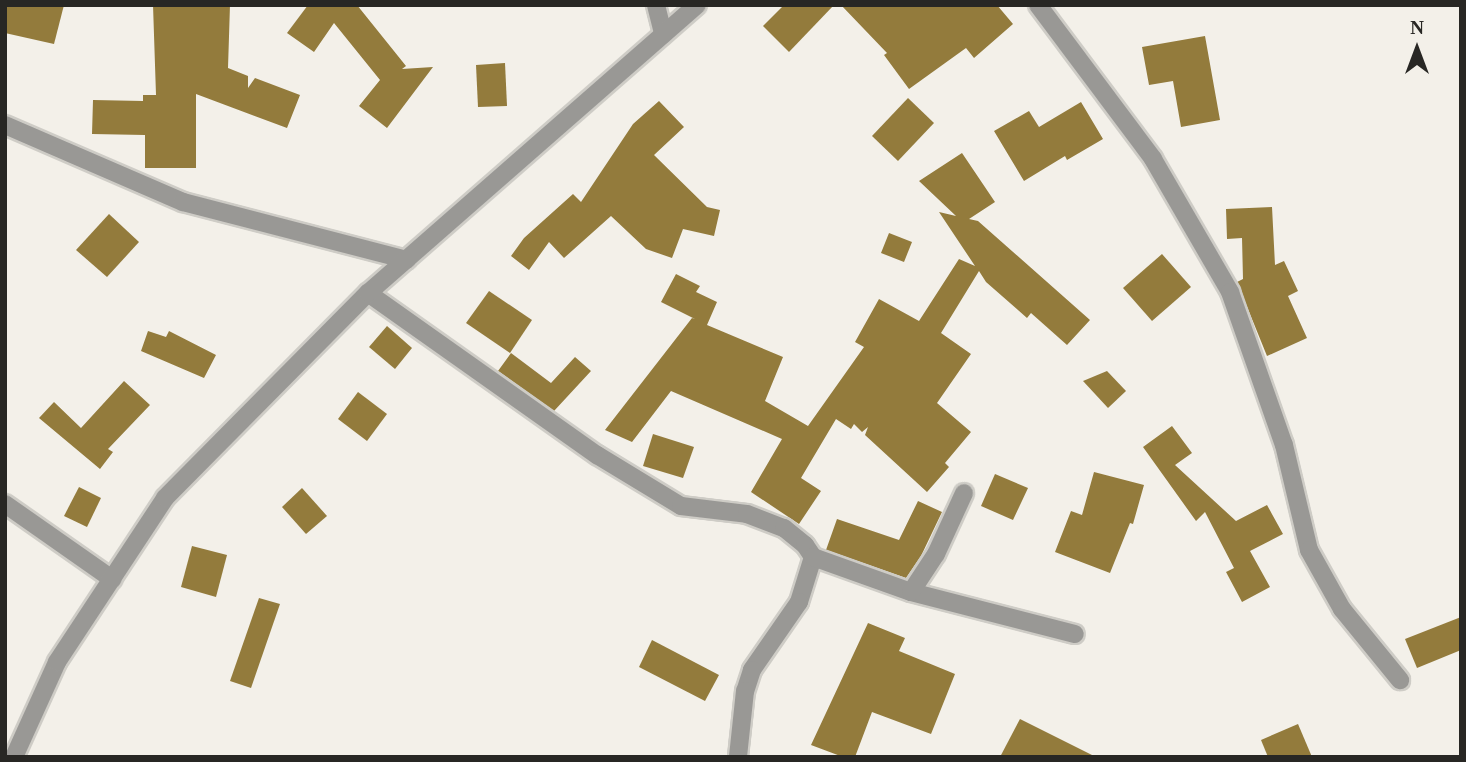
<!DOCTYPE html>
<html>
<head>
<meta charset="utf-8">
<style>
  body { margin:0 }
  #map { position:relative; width:1466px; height:762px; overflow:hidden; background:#f3f0e9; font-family:Georgia,serif }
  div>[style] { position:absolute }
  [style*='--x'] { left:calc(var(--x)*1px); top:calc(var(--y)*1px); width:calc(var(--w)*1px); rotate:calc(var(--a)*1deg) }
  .building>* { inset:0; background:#937b3c }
  .roads { filter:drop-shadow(2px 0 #ceccc6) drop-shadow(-2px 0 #ceccc6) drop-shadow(0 2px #ceccc6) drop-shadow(0 -2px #ceccc6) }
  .minor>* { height:18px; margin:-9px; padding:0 9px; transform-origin:9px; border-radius:9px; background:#999895 }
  span { translate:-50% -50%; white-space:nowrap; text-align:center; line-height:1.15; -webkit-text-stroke:5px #f3f0e9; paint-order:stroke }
  .frame { position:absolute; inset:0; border:7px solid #282724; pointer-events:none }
  .north { position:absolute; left:1382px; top:14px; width:70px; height:70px; -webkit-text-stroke:5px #f3f0e9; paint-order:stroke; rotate:0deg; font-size:19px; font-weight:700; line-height:28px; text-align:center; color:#282724 }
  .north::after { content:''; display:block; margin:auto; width:24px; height:32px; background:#282724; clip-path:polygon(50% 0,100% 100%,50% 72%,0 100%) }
</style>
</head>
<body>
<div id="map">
  <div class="building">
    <div style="clip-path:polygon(5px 5px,64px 5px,54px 44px,5px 33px)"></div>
    <div style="clip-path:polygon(153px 5px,230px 5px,228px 68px,248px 76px,248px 88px,255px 78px,300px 95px,287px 128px,196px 94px,196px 168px,145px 168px,145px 135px,92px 134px,93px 100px,143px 101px,143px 95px,156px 95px)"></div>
    <div style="clip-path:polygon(308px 5px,357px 5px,406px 66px,402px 69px,433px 67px,387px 128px,359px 106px,380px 80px,334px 23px,314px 52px,287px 33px)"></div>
    <div style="clip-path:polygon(784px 5px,834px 5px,789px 52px,763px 26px)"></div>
    <div style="clip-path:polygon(841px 5px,997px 5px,1013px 24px,974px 58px,966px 48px,909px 89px,884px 55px,887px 53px)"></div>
    <div style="clip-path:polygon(1205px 36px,1220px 120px,1181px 127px,1173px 81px,1149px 85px,1142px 47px)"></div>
    <div style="clip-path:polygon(505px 63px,507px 106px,478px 107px,476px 65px)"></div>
    <div style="clip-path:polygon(908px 98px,934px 123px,898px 161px,872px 136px)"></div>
    <div style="clip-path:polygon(659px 101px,684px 127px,654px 155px,707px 207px,720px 210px,714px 236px,683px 229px,672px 258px,646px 249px,611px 216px,564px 258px,549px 242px,529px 270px,511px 256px,524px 238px,573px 194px,581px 202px,633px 124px)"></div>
    <div style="clip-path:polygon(1081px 102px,1103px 139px,1067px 160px,1065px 156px,1024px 181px,994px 131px,1029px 111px,1039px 127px)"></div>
    <div style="clip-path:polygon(962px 153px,995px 202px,969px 219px,978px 221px,1090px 320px,1067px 345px,1031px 313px,1027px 318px,986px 282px,979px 271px,941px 333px,971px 354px,937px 403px,971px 432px,945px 463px,949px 467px,927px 492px,865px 435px,868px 427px,862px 432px,854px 424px,851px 429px,836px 419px,801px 478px,821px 491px,799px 524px,751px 492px,782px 439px,671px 391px,632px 442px,605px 430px,692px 318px,695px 319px,661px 302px,676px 274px,700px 286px,696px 292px,717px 302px,707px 325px,783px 357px,765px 401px,808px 426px,864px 347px,855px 342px,879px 299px,919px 321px,959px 259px,975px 266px,939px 212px,956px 216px,919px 181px)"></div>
    <div style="clip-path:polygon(1272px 207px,1275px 265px,1284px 261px,1298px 291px,1288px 296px,1307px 338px,1267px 356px,1237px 282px,1243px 279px,1242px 238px,1227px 239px,1226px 209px)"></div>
    <div style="clip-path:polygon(109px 214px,139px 242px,107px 277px,76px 250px)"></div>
    <div style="clip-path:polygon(889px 233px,912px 242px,904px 262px,881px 253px)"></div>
    <div style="clip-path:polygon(1162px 254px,1191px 287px,1152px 321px,1123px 288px)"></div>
    <div style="clip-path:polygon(489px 291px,532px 320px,510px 353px,466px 323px)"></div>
    <div style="clip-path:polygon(387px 326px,412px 348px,395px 369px,369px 347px)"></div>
    <div style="clip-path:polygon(148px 331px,166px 337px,169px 331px,216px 355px,204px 378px,141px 351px)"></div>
    <div style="clip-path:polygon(511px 353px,551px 383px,575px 357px,591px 371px,554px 411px,498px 371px)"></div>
    <div style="clip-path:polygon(1107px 371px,1126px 391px,1108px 408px,1083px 381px)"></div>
    <div style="clip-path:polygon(124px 381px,150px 405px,108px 449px,113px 452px,100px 469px,39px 418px,54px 402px,81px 428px)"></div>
    <div style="clip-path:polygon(358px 392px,387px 414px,367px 441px,338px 419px)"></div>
    <div style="clip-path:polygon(1172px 426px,1192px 453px,1175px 465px,1236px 521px,1267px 505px,1283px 534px,1250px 551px,1270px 587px,1242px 602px,1226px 572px,1234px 568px,1205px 512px,1196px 521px,1143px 447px)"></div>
    <div style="clip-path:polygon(653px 434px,694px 447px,683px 478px,643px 466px)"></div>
    <div style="clip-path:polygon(1094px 472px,1144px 485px,1133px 524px,1130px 523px,1110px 573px,1055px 552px,1071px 511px,1082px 515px)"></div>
    <div style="clip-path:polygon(995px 474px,1028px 488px,1013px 520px,981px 506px)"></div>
    <div style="clip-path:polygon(79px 487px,101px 498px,87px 527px,64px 516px)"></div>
    <div style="clip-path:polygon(302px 488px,327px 516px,306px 534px,282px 507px)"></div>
    <div style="clip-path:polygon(918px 501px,942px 512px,921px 556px,906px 578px,826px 550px,837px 519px,899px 540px)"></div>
    <div style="clip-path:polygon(192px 546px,227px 555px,216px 597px,181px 587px)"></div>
    <div style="clip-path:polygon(259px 598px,280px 604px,251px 688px,230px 681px)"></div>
    <div style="clip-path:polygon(1461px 617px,1461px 650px,1417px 668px,1405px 639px)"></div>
    <div style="clip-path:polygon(868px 623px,905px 638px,899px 651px,955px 674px,931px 734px,872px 712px,855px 757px,843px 757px,811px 745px)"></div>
    <div style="clip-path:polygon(652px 640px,719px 675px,705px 701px,639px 667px)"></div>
    <div style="clip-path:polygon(1020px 719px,1096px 757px,1000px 757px)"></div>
    <div style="clip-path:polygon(1298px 724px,1312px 757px,1268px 757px,1261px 740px)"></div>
  </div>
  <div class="roads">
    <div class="minor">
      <div style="--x:656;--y:5;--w:30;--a:76"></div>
      <div style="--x:1038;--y:5;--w:192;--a:53.2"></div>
      <div style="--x:1153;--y:159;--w:154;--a:59.9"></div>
      <div style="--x:1230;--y:292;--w:162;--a:70.6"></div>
      <div style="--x:1284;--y:445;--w:108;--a:76.6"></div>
      <div style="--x:1309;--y:550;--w:68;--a:60.8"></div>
      <div style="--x:1342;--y:609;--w:92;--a:50.8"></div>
      <div style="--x:5;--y:125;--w:194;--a:23.4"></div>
      <div style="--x:183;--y:202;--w:231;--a:14.5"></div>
      <div style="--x:368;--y:293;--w:281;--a:35.3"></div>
      <div style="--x:597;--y:455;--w:98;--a:31.3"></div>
      <div style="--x:681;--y:506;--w:66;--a:6.9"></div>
      <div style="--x:747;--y:514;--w:40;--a:21"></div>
      <div style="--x:784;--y:528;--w:27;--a:39"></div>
      <div style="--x:805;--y:545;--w:14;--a:56"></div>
      <div style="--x:813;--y:557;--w:47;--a:107.3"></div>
      <div style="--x:799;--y:602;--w:83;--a:124.7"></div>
      <div style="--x:752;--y:670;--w:22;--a:108"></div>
      <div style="--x:745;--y:691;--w:66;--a:96.1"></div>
      <div style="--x:5;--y:504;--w:131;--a:35"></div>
      <div style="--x:813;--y:557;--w:104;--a:19.7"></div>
      <div style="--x:911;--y:592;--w:169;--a:14.4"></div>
      <div style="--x:911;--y:592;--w:45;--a:-56.7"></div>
      <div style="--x:936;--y:554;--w:67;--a:-65.3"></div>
      <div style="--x:14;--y:757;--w:104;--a:-65.6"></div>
      <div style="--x:57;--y:662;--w:196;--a:-56.6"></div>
      <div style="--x:165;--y:498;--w:289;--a:-45.3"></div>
      <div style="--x:368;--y:293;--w:437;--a:-41.2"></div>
    </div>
  </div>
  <div class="frame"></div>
  <div class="north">N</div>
</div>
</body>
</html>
